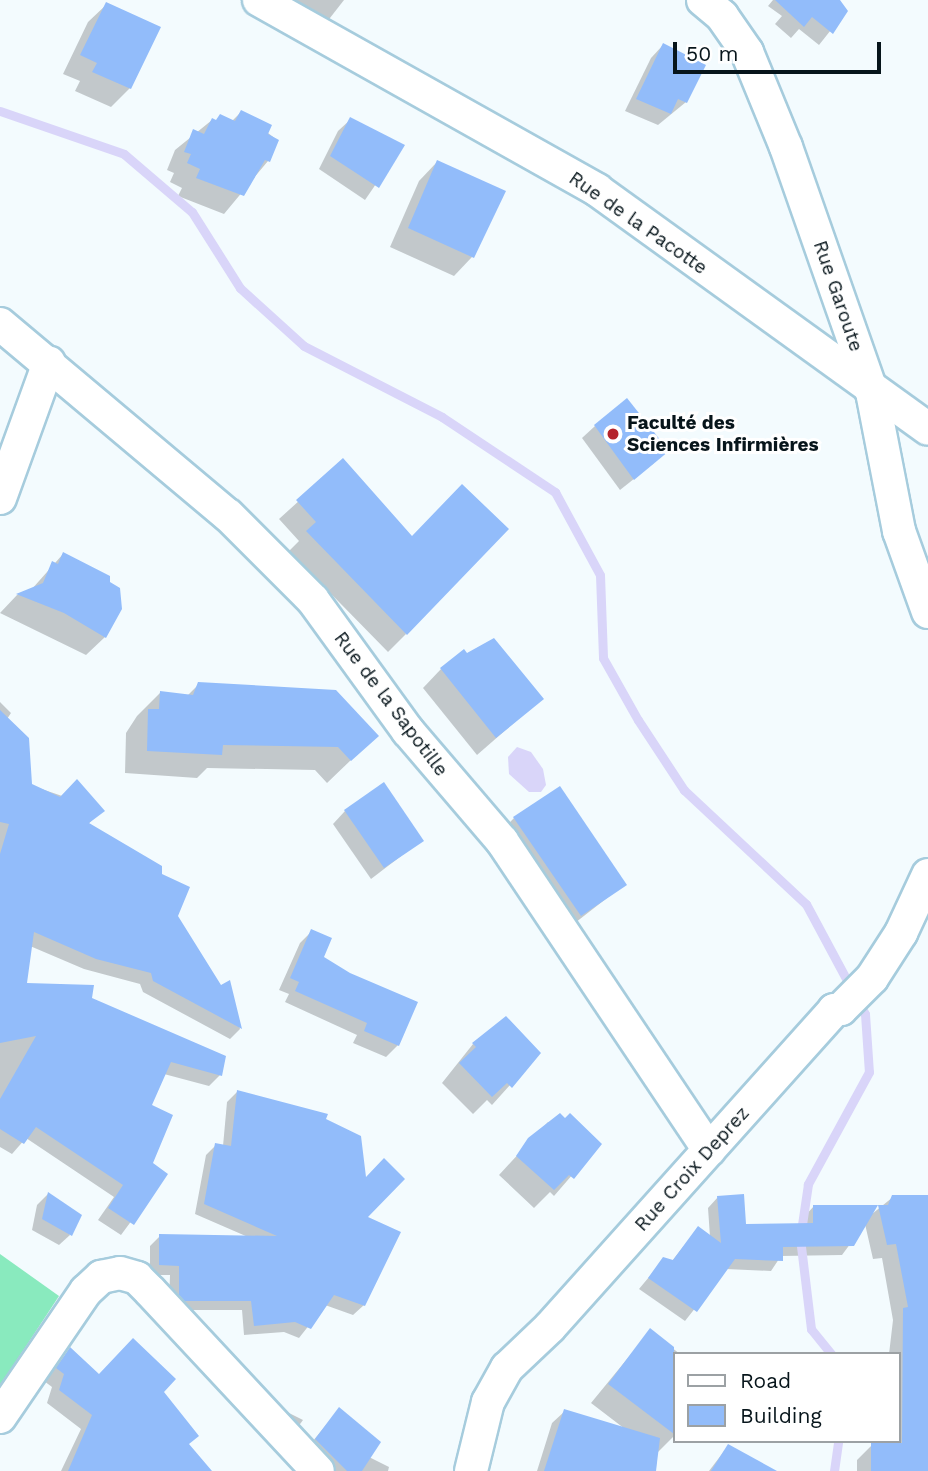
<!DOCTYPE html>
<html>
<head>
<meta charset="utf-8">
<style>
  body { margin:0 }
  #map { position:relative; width:928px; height:1471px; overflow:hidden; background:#f3fbfe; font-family:"Work Sans",sans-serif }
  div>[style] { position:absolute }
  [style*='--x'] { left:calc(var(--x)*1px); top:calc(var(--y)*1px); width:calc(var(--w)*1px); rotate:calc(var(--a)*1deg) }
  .green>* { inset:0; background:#89eabe }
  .water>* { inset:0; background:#d9d5f9 }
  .shadow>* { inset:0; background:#0003 }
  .stream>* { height:9px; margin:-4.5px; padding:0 4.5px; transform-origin:4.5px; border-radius:4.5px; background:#d9d5f9 }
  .building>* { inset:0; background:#92bcfa }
  .roads { filter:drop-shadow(2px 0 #a6ccdd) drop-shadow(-2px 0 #a6ccdd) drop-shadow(0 2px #a6ccdd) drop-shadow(0 -2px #a6ccdd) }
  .minor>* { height:32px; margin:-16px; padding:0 16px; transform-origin:16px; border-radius:16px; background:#fff }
  .dots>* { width:19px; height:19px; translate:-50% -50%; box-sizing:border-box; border:4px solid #fff; border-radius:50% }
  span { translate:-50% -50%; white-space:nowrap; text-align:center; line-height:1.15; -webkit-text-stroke:6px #fff; paint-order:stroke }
  .street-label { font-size:19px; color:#07151b }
  .poi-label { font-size:19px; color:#07151b; font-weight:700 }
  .left { translate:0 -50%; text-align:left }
  .legend { position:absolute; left:673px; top:1352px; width:228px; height:91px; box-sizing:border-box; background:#fff; border:2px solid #9ca1a4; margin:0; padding:9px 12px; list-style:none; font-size:21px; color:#07151b }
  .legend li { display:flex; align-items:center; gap:14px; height:35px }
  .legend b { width:35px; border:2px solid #9ca1a4 }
  .scale { position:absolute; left:673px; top:42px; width:208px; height:32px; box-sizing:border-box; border:4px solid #07151b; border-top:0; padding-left:9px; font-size:21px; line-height:24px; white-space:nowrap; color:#07151b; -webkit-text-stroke:5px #fff; paint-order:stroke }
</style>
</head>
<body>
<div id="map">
  <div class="green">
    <div style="clip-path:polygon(0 1254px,59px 1296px,0 1386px)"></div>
  </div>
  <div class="water">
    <div style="clip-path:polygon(517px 747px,531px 752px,543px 769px,546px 785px,541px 792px,529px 792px,509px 774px,508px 757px)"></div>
  </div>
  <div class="shadow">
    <div style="clip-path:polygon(285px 0,344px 0,319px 32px)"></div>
    <div style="clip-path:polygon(773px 0,839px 0,846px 11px,819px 45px,799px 29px,791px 38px,775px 24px,782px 16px,768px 6px)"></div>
    <div style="clip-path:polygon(107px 4px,130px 88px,111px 107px,75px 91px,80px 81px,63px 74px,88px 22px)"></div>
    <div style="clip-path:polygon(663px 45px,686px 102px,658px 125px,625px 111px,651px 58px)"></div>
    <div style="clip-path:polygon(241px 112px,277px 140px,268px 161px,224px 214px,178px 196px,182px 188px,170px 182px,174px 173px,167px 170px,175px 150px,212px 120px,232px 121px)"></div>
    <div style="clip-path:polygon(351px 119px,402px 146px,365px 200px,319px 169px,338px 131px)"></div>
    <div style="clip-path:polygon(437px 162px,472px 257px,454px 276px,390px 247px,419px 181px)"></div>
    <div style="clip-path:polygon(595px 426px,654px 463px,620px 490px,582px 438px)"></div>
    <div style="clip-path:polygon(343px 461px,406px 634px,388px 652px,289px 551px,299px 541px,279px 519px)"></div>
    <div style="clip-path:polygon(63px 554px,105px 637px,86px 655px,0 613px,17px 595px,31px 590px)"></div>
    <div style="clip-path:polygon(441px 669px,541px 699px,477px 755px,423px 688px)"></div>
    <div style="clip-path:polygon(199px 684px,376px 736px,327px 783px,315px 770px,207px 768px,197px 778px,125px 773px,126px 733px,137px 716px,160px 693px,187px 696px)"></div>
    <div style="clip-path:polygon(0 702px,11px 713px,7px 719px,30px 785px,103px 810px,88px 824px,160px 875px,176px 916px,221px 987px,229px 982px,240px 1029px,230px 1039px,143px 992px,140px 984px,84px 969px,30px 946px,25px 985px,90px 999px,220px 1075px,209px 1086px,164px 1074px,149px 1106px,151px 1164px,166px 1174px,121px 1235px,98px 1220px,114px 1197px,26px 1138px,12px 1154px,0 1147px)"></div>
    <div style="clip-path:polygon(345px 811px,422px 840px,371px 879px,333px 824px)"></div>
    <div style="clip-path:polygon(514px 818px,625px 884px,562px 933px,496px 837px)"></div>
    <div style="clip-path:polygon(312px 931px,322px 958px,398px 1045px,386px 1057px,353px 1043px,357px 1035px,285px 1002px,289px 994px,279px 990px,300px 943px)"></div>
    <div style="clip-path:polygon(473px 1044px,539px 1053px,492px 1105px,487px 1100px,473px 1114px,442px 1083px)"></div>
    <div style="clip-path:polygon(237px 1092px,324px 1120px,364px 1305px,353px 1315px,325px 1305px,299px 1338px,284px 1332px,244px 1335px,242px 1310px,174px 1310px,169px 1305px,170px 1275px,150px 1275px,150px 1246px,160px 1236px,248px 1237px,195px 1214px,206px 1155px,216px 1145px,223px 1146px,227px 1102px)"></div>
    <div style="clip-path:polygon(548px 1122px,599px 1144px,554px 1196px,550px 1192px,534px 1208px,499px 1175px)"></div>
    <div style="clip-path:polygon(48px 1194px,70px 1235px,59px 1245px,32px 1230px,37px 1205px)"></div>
    <div style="clip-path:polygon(928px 1196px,928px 1471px,857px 1471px,857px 1460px,872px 1445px,898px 1441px,898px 1354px,889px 1354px,893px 1320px,882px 1258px,873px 1259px,865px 1224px,842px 1255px,781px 1256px,771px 1271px,726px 1269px,685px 1321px,639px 1289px,664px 1259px,672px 1261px,698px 1228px,710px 1237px,708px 1208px,718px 1197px,745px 1226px,803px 1225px,804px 1217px,814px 1206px,872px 1214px,893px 1197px)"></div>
    <div style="clip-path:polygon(650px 1331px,680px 1354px,674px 1354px,674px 1436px,657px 1453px,654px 1471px,537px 1471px,552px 1423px,565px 1411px,625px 1429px,591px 1403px)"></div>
    <div style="clip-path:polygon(70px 1349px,99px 1376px,161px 1392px,188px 1445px,210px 1471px,61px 1471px,81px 1429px,47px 1403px,52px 1387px,44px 1381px)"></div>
    <div style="clip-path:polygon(339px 1409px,369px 1457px,389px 1467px,388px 1471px,321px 1471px,304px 1452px)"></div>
    <div style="clip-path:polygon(287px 1412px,303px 1420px,295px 1431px,282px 1417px)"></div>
    <div style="clip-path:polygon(728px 1446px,749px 1471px,709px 1471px)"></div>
  </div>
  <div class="stream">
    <div style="--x:0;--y:111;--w:131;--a:19.1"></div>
    <div style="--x:124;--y:154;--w:89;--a:40.5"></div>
    <div style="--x:192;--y:212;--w:90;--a:57.7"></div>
    <div style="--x:240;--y:288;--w:86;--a:42.2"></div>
    <div style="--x:304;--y:346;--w:155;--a:27.2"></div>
    <div style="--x:442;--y:417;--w:136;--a:33.6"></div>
    <div style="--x:555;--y:492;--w:94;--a:61.5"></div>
    <div style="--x:600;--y:575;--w:83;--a:87.9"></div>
    <div style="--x:603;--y:658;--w:71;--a:60.6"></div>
    <div style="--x:638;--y:720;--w:84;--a:56.7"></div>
    <div style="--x:684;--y:790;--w:167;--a:43.1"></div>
    <div style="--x:806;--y:904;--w:125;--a:61.8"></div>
    <div style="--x:865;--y:1014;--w:58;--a:86.1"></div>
    <div style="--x:869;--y:1072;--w:128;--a:118.6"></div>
    <div style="--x:808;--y:1184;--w:55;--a:98.4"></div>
    <div style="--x:800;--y:1238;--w:92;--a:83.1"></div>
    <div style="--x:811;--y:1329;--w:32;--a:51"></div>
    <div style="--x:834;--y:1471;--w:30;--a:-82"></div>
  </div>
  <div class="building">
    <div style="clip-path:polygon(775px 0,840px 0,848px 11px,833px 34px,812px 17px,804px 27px)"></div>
    <div style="clip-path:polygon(106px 2px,161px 27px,131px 89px,92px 72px,97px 63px,80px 55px)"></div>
    <div style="clip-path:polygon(663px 43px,706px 65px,687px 103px,678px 99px,671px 114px,636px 99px)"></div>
    <div style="clip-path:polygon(241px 110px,272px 125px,268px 134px,279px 140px,270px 162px,265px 160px,244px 196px,196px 178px,200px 169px,187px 163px,191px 154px,184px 152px,193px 129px,204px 134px,212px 118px,216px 120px,220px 114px,235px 121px)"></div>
    <div style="clip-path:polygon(350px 117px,405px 145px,379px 188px,330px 156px)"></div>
    <div style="clip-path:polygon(437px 160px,506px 191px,474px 258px,408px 228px)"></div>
    <div style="clip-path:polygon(627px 398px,669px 451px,634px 480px,594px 425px)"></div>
    <div style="clip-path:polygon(343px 458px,412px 536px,462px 484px,509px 529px,407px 635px,306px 531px,316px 522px,296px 500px)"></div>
    <div style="clip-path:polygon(63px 552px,110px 576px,110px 582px,120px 588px,122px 609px,106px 638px,64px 613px,16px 594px,43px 583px,52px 561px,58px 564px)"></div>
    <div style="clip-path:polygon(494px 638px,544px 699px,496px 738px,440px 668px,464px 649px,467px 653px)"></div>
    <div style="clip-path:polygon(198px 682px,336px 690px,379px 736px,351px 761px,338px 747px,223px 745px,222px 755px,147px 751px,148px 709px,159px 709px,160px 691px,193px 695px)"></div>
    <div style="clip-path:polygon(0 710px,29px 738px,32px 784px,60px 797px,77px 779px,105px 811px,89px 823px,162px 866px,162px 874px,190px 887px,178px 916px,221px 985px,230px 980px,242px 1029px,153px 981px,151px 973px,96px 959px,34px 932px,27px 983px,94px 985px,92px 998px,226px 1056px,222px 1076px,171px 1062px,152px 1105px,173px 1115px,153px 1163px,168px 1174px,134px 1225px,108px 1208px,123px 1185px,36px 1127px,24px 1144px,0 1129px,0 1099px,36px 1036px,0 1043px,0 854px,9px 824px,0 822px)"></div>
    <div style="clip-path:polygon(384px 782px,424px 841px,384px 868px,344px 810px)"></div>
    <div style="clip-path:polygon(560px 786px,627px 885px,581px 916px,513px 817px)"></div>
    <div style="clip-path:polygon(311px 929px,332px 938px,324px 957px,350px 973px,418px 1002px,399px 1046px,364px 1031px,367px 1023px,295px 991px,299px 982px,290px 978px)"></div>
    <div style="clip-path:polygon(506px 1016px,541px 1053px,512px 1088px,507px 1083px,492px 1097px,459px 1063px,476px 1047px,472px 1043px)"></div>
    <div style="clip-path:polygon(237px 1090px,328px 1114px,326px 1119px,361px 1136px,366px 1177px,384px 1158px,405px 1179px,368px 1217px,401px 1232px,365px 1306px,334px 1295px,311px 1329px,295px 1322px,254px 1326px,251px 1301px,184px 1301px,179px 1295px,179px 1266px,159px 1265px,159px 1234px,277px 1236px,204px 1204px,215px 1143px,231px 1146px)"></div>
    <div style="clip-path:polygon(560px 1113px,565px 1118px,570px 1113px,602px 1144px,574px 1179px,569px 1175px,554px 1190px,516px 1156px,528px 1138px)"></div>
    <div style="clip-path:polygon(48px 1192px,82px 1215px,72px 1236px,42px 1219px)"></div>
    <div style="clip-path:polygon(744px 1194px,746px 1224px,813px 1223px,813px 1205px,878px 1205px,854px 1246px,783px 1247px,783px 1261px,735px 1259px,697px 1312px,648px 1278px,663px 1257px,673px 1260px,698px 1226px,721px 1243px,717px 1196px)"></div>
    <div style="clip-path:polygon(892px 1195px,928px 1195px,928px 1471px,871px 1471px,871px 1443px,902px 1443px,903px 1308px,908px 1307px,896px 1244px,887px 1245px,878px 1205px,888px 1205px)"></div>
    <div style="clip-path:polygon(650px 1328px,674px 1347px,674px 1434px,608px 1384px)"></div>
    <div style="clip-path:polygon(133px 1338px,176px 1379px,164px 1392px,199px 1436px,189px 1444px,212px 1471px,68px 1471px,92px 1415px,59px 1390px,64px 1374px,56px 1368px,70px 1347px,99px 1374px)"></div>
    <div style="clip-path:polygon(339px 1407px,381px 1442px,362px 1471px,347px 1471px,315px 1439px)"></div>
    <div style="clip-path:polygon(564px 1409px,660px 1438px,656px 1471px,544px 1471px)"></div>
    <div style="clip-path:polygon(728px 1444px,777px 1471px,711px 1471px)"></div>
  </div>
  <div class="roads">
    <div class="minor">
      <div style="--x:259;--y:0;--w:388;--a:29.3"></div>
      <div style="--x:597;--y:190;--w:408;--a:35.8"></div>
      <div style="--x:703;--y:0;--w:25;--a:40"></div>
      <div style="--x:722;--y:16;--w:44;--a:55.2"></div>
      <div style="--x:747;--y:52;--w:103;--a:67.7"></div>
      <div style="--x:786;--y:147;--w:260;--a:70.7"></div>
      <div style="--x:872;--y:392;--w:142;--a:79"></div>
      <div style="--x:899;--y:531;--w:86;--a:70.3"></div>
      <div style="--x:0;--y:324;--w:297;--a:40"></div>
      <div style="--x:228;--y:515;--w:120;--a:45"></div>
      <div style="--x:313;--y:600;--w:162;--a:54.1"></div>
      <div style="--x:408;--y:731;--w:145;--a:49.5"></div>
      <div style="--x:502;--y:841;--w:372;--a:56.2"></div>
      <div style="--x:0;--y:498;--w:144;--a:-70.1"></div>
      <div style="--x:0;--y:1417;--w:153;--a:-55.7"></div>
      <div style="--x:86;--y:1291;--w:21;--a:-43"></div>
      <div style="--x:101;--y:1277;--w:19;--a:-12"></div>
      <div style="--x:120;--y:1273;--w:18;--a:16"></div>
      <div style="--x:137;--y:1278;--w:18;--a:45"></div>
      <div style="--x:150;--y:1291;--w:246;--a:47"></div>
      <div style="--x:471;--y:1471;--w:71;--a:-76.2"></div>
      <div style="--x:488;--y:1402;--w:39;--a:-61"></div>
      <div style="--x:507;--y:1368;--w:59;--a:-43.6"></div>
      <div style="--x:550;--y:1327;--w:426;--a:-48.1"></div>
      <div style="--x:834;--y:1010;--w:7;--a:-8"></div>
      <div style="--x:841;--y:1009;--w:44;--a:-45"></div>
      <div style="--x:872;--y:978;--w:54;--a:-57.2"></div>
      <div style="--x:901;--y:933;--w:64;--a:-65"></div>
    </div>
  </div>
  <div class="dots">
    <div style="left:613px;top:434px;background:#b4232b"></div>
  </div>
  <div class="street-label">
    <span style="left:638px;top:223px;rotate:35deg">Rue de la Pacotte</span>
    <span style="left:838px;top:296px;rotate:71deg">Rue Garoute</span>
    <span style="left:391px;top:704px;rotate:53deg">Rue de la Sapotille</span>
    <span style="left:692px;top:1169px;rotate:-48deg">Rue Croix Deprez</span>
  </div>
  <div class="poi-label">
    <span class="left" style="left:627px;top:434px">Faculté des<br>Sciences Infirmières</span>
  </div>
  <ul class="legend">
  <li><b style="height:9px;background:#fff"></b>Road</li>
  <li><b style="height:19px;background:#92bcfa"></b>Building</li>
  </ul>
  <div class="scale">50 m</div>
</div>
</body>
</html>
